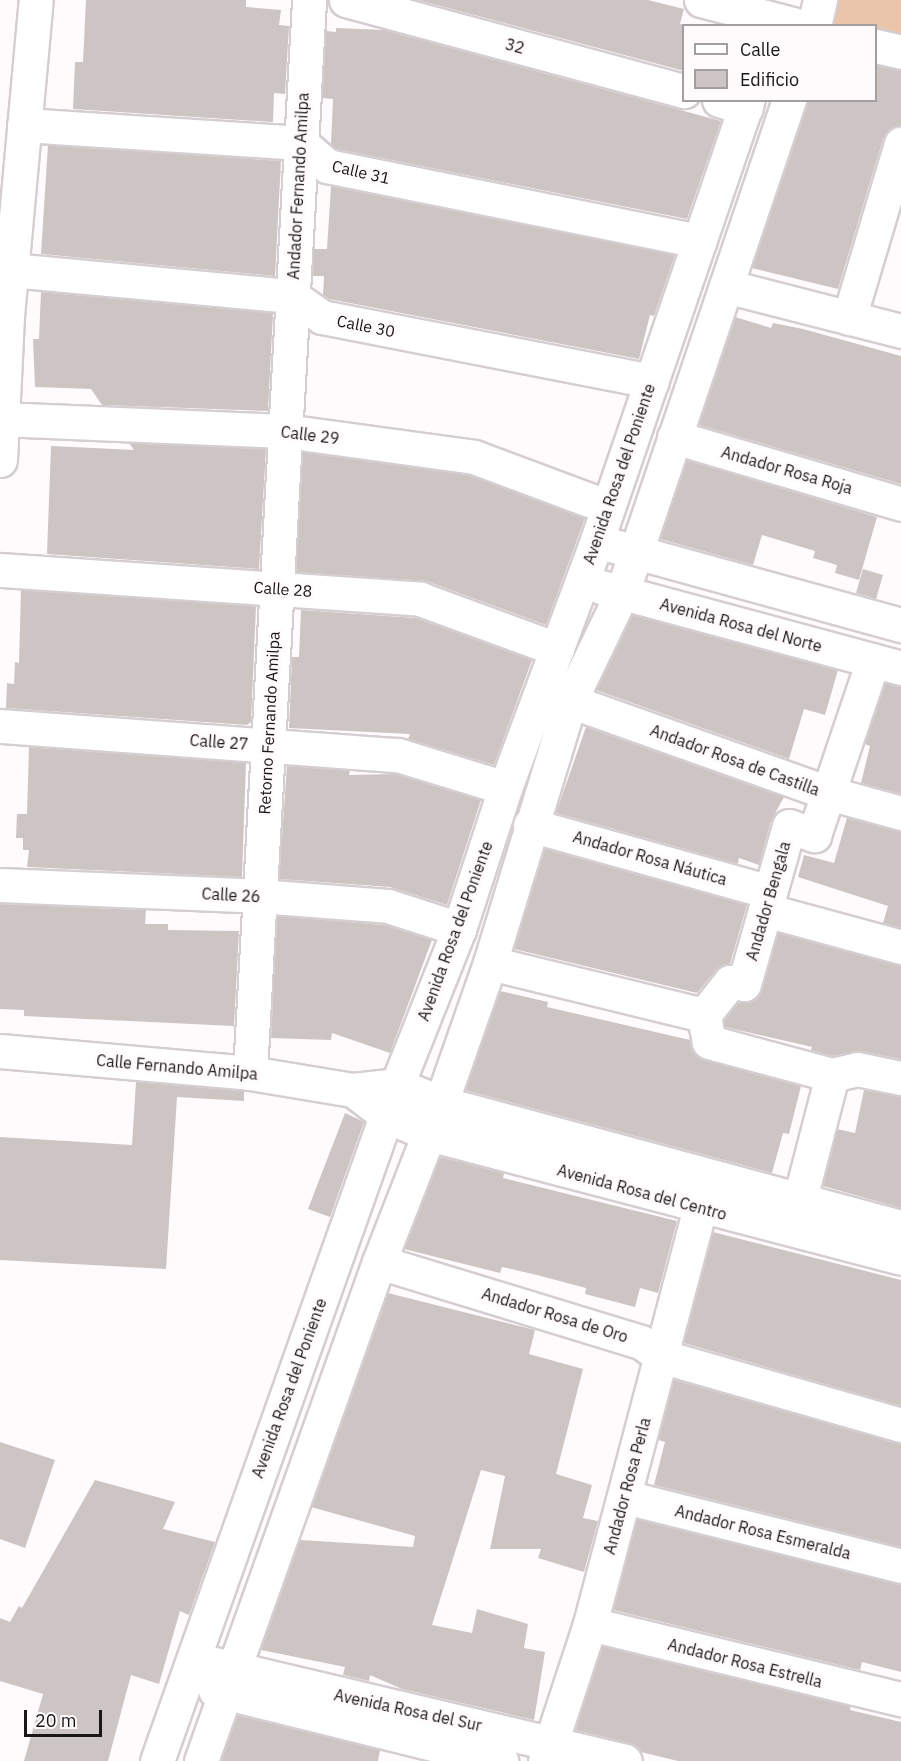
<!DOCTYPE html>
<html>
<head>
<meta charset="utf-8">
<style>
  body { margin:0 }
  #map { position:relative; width:901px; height:1761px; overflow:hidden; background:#fffafc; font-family:"IBM Plex Sans",sans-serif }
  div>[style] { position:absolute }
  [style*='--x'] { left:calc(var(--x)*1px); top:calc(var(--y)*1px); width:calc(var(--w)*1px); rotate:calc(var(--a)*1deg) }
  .green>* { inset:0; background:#eac5aa }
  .building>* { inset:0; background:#cdc5c4 }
  .roads { filter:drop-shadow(2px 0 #d5ced1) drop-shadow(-2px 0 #d5ced1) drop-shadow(0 2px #d5ced1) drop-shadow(0 -2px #d5ced1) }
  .minor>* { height:33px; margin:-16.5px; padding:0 16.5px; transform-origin:16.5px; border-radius:16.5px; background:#fff }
  .major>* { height:33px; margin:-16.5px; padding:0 16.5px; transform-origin:16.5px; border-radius:16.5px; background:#fff }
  span { translate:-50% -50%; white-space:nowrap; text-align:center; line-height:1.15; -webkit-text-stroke:6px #fffafc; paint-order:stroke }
  .street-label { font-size:16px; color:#1a1718 }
  .legend { position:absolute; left:682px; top:24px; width:195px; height:78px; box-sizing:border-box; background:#fffafc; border:2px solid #a39fa1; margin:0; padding:8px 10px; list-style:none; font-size:18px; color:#1a1718 }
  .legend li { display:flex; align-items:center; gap:12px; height:30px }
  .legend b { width:30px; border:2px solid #a39fa1 }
  .scale { position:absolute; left:24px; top:1710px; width:78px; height:27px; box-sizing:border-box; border:3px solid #1a1718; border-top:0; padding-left:8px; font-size:18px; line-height:21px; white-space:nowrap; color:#1a1718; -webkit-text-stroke:4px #fffafc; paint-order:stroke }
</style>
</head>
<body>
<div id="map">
  <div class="green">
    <div style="clip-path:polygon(829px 0,901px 0,901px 35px,876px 31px,876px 26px,826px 25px)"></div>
  </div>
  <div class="building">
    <div style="clip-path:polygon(86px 0,246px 0,246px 7px,281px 10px,279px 25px,289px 26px,285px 94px,274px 93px,273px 122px,73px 109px,75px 62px,83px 62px)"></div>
    <div style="clip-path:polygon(418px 0,648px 0,684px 9px,680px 24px,684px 25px,684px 71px)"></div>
    <div style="clip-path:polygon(336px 28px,384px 30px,721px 121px,687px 219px,336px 149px,331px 144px,333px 99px,322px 98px,326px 31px,336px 32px)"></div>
    <div style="clip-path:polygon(876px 65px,901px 70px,901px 126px,889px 130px,883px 139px,838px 289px,752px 268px,809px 100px,876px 100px)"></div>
    <div style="clip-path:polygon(48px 145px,281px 161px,275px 276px,41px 254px)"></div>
    <div style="clip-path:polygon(331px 186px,675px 255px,654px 316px,650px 315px,639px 359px,329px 299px,323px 295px,324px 276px,313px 276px,314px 249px,327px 249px)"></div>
    <div style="clip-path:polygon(41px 292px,273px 313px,268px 411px,102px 405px,91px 389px,35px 387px,33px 339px,39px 339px)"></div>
    <div style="clip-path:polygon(735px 317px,771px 328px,773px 323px,803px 329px,901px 356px,901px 484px,699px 425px)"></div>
    <div style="clip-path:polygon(129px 443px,266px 449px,259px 569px,47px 554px,51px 446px,134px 450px)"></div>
    <div style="clip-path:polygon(303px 452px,469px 475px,585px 518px,546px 625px,426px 581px,296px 572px)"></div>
    <div style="clip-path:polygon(687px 460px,877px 517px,859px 580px,835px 573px,837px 565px,813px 558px,815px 551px,762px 535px,753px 565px,660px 539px)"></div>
    <div style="clip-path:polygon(863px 569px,883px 575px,876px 599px,856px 593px)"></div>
    <div style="clip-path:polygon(21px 590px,256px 606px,251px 722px,247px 725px,6px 708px,7px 683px,14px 684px,15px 662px,19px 663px)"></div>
    <div style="clip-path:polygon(301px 610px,416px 618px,532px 660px,494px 765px,408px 739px,410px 734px,289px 728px,292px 657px,299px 657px)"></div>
    <div style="clip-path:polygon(632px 615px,838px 670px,825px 715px,804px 709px,789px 759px,596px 690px)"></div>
    <div style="clip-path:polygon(885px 683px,901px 686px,901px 794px,861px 783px,870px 746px,865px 744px)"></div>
    <div style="clip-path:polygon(586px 727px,784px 797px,771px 821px,759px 865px,739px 858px,738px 864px,556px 813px)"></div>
    <div style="clip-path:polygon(29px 747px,246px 763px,242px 877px,27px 867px,29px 850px,23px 850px,23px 838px,16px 838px,17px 814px,27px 814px)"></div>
    <div style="clip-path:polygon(287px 766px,350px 770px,349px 775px,397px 774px,481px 800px,447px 905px,390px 887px,279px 879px)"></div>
    <div style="clip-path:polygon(847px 818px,901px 831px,901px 928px,883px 923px,888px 906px,798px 877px,804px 855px,834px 863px)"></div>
    <div style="clip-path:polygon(545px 849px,747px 905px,730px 964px,716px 970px,697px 993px,514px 949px)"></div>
    <div style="clip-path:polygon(0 904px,146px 910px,145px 924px,168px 924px,168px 930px,239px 931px,234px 1026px,24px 1016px,24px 1010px,0 1009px)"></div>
    <div style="clip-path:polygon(277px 916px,384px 925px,432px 940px,390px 1053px,332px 1033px,331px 1040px,271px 1038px)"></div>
    <div style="clip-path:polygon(778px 933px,901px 965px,901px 1059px,860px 1051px,832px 1056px,811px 1050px,812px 1047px,725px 1027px,724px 1020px,738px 1002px,751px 1001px,762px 990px)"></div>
    <div style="clip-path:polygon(500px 991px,548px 1002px,547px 1007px,690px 1040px,695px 1054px,704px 1060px,801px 1086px,789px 1134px,783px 1133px,772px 1173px,465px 1090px)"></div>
    <div style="clip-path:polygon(136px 1082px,244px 1091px,244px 1101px,177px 1097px,166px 1269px,0 1260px,0 1137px,132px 1145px)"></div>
    <div style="clip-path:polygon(864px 1090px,901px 1096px,901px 1208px,823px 1186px,837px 1129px,855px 1133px)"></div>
    <div style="clip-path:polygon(345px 1113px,364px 1122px,330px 1217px,308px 1209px)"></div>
    <div style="clip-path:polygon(440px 1157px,504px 1173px,503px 1178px,677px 1221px,658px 1293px,640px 1288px,635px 1307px,585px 1294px,586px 1288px,537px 1275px,502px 1267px,500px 1273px,404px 1249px)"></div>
    <div style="clip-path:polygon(713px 1232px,901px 1280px,901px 1406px,684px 1343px)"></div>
    <div style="clip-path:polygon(388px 1293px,535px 1330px,529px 1354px,583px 1369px,556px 1474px,592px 1485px,583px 1518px,598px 1521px,584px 1572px,538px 1558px,541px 1549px,490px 1549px,505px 1476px,481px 1470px,432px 1625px,472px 1633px,477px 1609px,528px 1624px,524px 1648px,545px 1652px,534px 1720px,402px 1689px,370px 1675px,369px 1681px,343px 1675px,345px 1667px,261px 1650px,300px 1540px,413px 1547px,415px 1536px,311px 1507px)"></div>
    <div style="clip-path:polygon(674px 1380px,901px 1443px,901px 1547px,654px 1485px,665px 1442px,658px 1440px)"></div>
    <div style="clip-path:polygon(0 1442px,55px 1460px,25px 1548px,0 1539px)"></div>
    <div style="clip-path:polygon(95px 1480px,175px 1502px,163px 1529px,215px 1542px,189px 1615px,180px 1611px,159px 1684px,131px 1675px,108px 1761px,24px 1761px,43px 1694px,0 1681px,0 1618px,10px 1622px,19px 1606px,22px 1608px)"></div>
    <div style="clip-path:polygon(637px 1519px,901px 1584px,901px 1672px,862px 1662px,860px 1670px,613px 1610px)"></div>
    <div style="clip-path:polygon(602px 1646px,851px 1706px,850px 1710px,901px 1722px,901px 1761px,678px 1761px,641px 1752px,629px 1743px,575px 1730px)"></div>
    <div style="clip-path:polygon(237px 1715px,380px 1750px,378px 1761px,221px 1761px)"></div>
  </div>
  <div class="roads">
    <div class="minor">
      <div style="--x:346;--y:0;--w:350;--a:15.1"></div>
      <div style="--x:701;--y:0;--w:102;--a:14.7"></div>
      <div style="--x:814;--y:26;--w:27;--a:-77"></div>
      <div style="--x:876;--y:46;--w:26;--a:13"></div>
      <div style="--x:719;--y:100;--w:28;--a:17"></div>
      <div style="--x:24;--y:125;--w:278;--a:3.7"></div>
      <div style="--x:301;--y:143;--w:35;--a:41"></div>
      <div style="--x:327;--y:166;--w:380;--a:11.4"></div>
      <div style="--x:0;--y:269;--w:293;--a:5.3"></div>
      <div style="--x:292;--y:296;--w:37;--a:35"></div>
      <div style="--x:322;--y:317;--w:336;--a:11"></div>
      <div style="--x:726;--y:286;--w:181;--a:14.4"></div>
      <div style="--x:849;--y:318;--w:182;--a:-73.4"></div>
      <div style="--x:0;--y:419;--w:285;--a:2.4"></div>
      <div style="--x:285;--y:431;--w:191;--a:7.8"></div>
      <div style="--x:474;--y:457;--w:143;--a:20.5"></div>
      <div style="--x:674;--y:437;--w:237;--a:16.4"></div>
      <div style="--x:0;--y:460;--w:144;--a:-87.2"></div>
      <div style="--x:7;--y:316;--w:317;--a:-84.8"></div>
      <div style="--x:614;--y:546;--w:298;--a:15.4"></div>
      <div style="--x:0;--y:570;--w:421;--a:3.9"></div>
      <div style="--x:420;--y:599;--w:146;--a:20.1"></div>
      <div style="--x:601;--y:587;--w:311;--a:15.1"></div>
      <div style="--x:570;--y:701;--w:274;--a:19.6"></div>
      <div style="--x:828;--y:793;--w:76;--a:15.3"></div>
      <div style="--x:0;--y:726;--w:399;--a:4.2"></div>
      <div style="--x:398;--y:755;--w:112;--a:17.1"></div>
      <div style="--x:530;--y:825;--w:249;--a:15.6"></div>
      <div style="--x:0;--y:885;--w:259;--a:2.4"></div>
      <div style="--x:259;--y:896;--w:129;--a:4.4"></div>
      <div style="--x:388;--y:906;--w:75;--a:17.9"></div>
      <div style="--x:765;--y:910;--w:141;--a:15.2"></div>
      <div style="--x:490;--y:963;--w:220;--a:13.7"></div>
      <div style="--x:704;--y:1015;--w:42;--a:-51.8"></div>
      <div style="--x:730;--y:982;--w:14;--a:8"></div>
      <div style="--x:744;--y:984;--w:164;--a:-74.1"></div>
      <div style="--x:789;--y:826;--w:27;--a:20"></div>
      <div style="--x:814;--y:835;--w:184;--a:-71.3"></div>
      <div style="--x:704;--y:1015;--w:27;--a:80"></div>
      <div style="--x:709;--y:1042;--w:127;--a:15"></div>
      <div style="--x:832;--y:1075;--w:26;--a:-13"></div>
      <div style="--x:857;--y:1069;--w:45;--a:11.6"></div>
      <div style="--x:250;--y:1073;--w:1075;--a:-86.85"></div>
      <div style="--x:800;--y:1199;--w:128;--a:-75.5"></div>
      <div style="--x:379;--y:1262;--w:274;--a:17"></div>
      <div style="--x:641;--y:1342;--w:24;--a:36"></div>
      <div style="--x:660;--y:1356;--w:251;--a:16"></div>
      <div style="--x:625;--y:1497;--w:284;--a:14"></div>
      <div style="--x:590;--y:1624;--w:320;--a:13.6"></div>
      <div style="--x:215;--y:1664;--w:421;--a:13.3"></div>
      <div style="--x:215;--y:1690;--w:295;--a:13.9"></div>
      <div style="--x:157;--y:1761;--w:717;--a:-70.45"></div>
      <div style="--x:397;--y:1085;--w:168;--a:-68.3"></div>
      <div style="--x:459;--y:929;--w:148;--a:-71.9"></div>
      <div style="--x:505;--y:788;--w:265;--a:-69.6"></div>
      <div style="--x:597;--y:540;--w:465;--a:-71.1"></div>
      <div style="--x:201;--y:1761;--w:530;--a:-70.37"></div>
      <div style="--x:379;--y:1262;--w:171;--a:-68.7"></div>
      <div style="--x:441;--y:1103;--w:148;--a:-70.7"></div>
      <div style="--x:490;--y:963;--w:274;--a:-73"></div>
      <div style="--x:570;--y:701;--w:120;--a:-64.3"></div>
      <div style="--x:622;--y:593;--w:521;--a:-71.29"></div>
      <div style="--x:545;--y:1761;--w:144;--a:-71.8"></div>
      <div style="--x:590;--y:1624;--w:430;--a:-75.2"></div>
    </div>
    <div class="major">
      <div style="--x:0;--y:1051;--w:251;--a:5"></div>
      <div style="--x:250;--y:1073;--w:104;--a:9.4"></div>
      <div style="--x:353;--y:1090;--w:44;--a:-6.5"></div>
      <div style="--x:397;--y:1085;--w:48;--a:22.2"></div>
      <div style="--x:441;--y:1103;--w:476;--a:15.1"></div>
      <div style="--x:353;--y:1090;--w:43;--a:37.4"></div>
      <div style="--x:387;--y:1116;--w:46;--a:23.2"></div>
      <div style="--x:429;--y:1134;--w:488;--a:14.7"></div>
    </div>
  </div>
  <div class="street-label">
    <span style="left:515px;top:46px;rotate:15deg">32</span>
    <span style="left:361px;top:172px;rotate:13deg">Calle 31</span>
    <span style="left:298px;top:186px;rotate:-87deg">Andador Fernando Amilpa</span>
    <span style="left:366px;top:326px;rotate:11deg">Calle 30</span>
    <span style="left:310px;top:435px;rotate:7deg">Calle 29</span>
    <span style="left:787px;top:470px;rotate:16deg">Andador Rosa Roja</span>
    <span style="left:619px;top:474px;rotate:-71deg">Avenida Rosa del Poniente</span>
    <span style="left:283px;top:589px;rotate:4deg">Calle 28</span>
    <span style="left:741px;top:625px;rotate:15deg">Avenida Rosa del Norte</span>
    <span style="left:269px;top:723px;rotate:-87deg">Retorno Fernando Amilpa</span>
    <span style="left:219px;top:742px;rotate:4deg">Calle 27</span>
    <span style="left:735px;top:760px;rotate:20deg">Andador Rosa de Castilla</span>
    <span style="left:650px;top:858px;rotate:16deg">Andador Rosa Náutica</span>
    <span style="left:231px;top:895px;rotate:3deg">Calle 26</span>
    <span style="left:768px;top:901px;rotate:-74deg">Andador Bengala</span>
    <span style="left:455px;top:931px;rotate:-70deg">Avenida Rosa del Poniente</span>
    <span style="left:177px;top:1067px;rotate:5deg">Calle Fernando Amilpa</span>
    <span style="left:642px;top:1192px;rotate:15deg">Avenida Rosa del Centro</span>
    <span style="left:555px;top:1315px;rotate:17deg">Andador Rosa de Oro</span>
    <span style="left:289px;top:1388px;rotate:-70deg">Avenida Rosa del Poniente</span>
    <span style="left:627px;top:1486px;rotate:-75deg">Andador Rosa Perla</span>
    <span style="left:763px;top:1532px;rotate:14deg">Andador Rosa Esmeralda</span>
    <span style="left:745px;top:1663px;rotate:14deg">Andador Rosa Estrella</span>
    <span style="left:408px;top:1710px;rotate:12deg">Avenida Rosa del Sur</span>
  </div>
  <ul class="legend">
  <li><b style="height:8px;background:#fff"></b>Calle</li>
  <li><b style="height:16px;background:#cdc5c4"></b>Edificio</li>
  </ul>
  <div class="scale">20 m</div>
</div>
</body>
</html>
